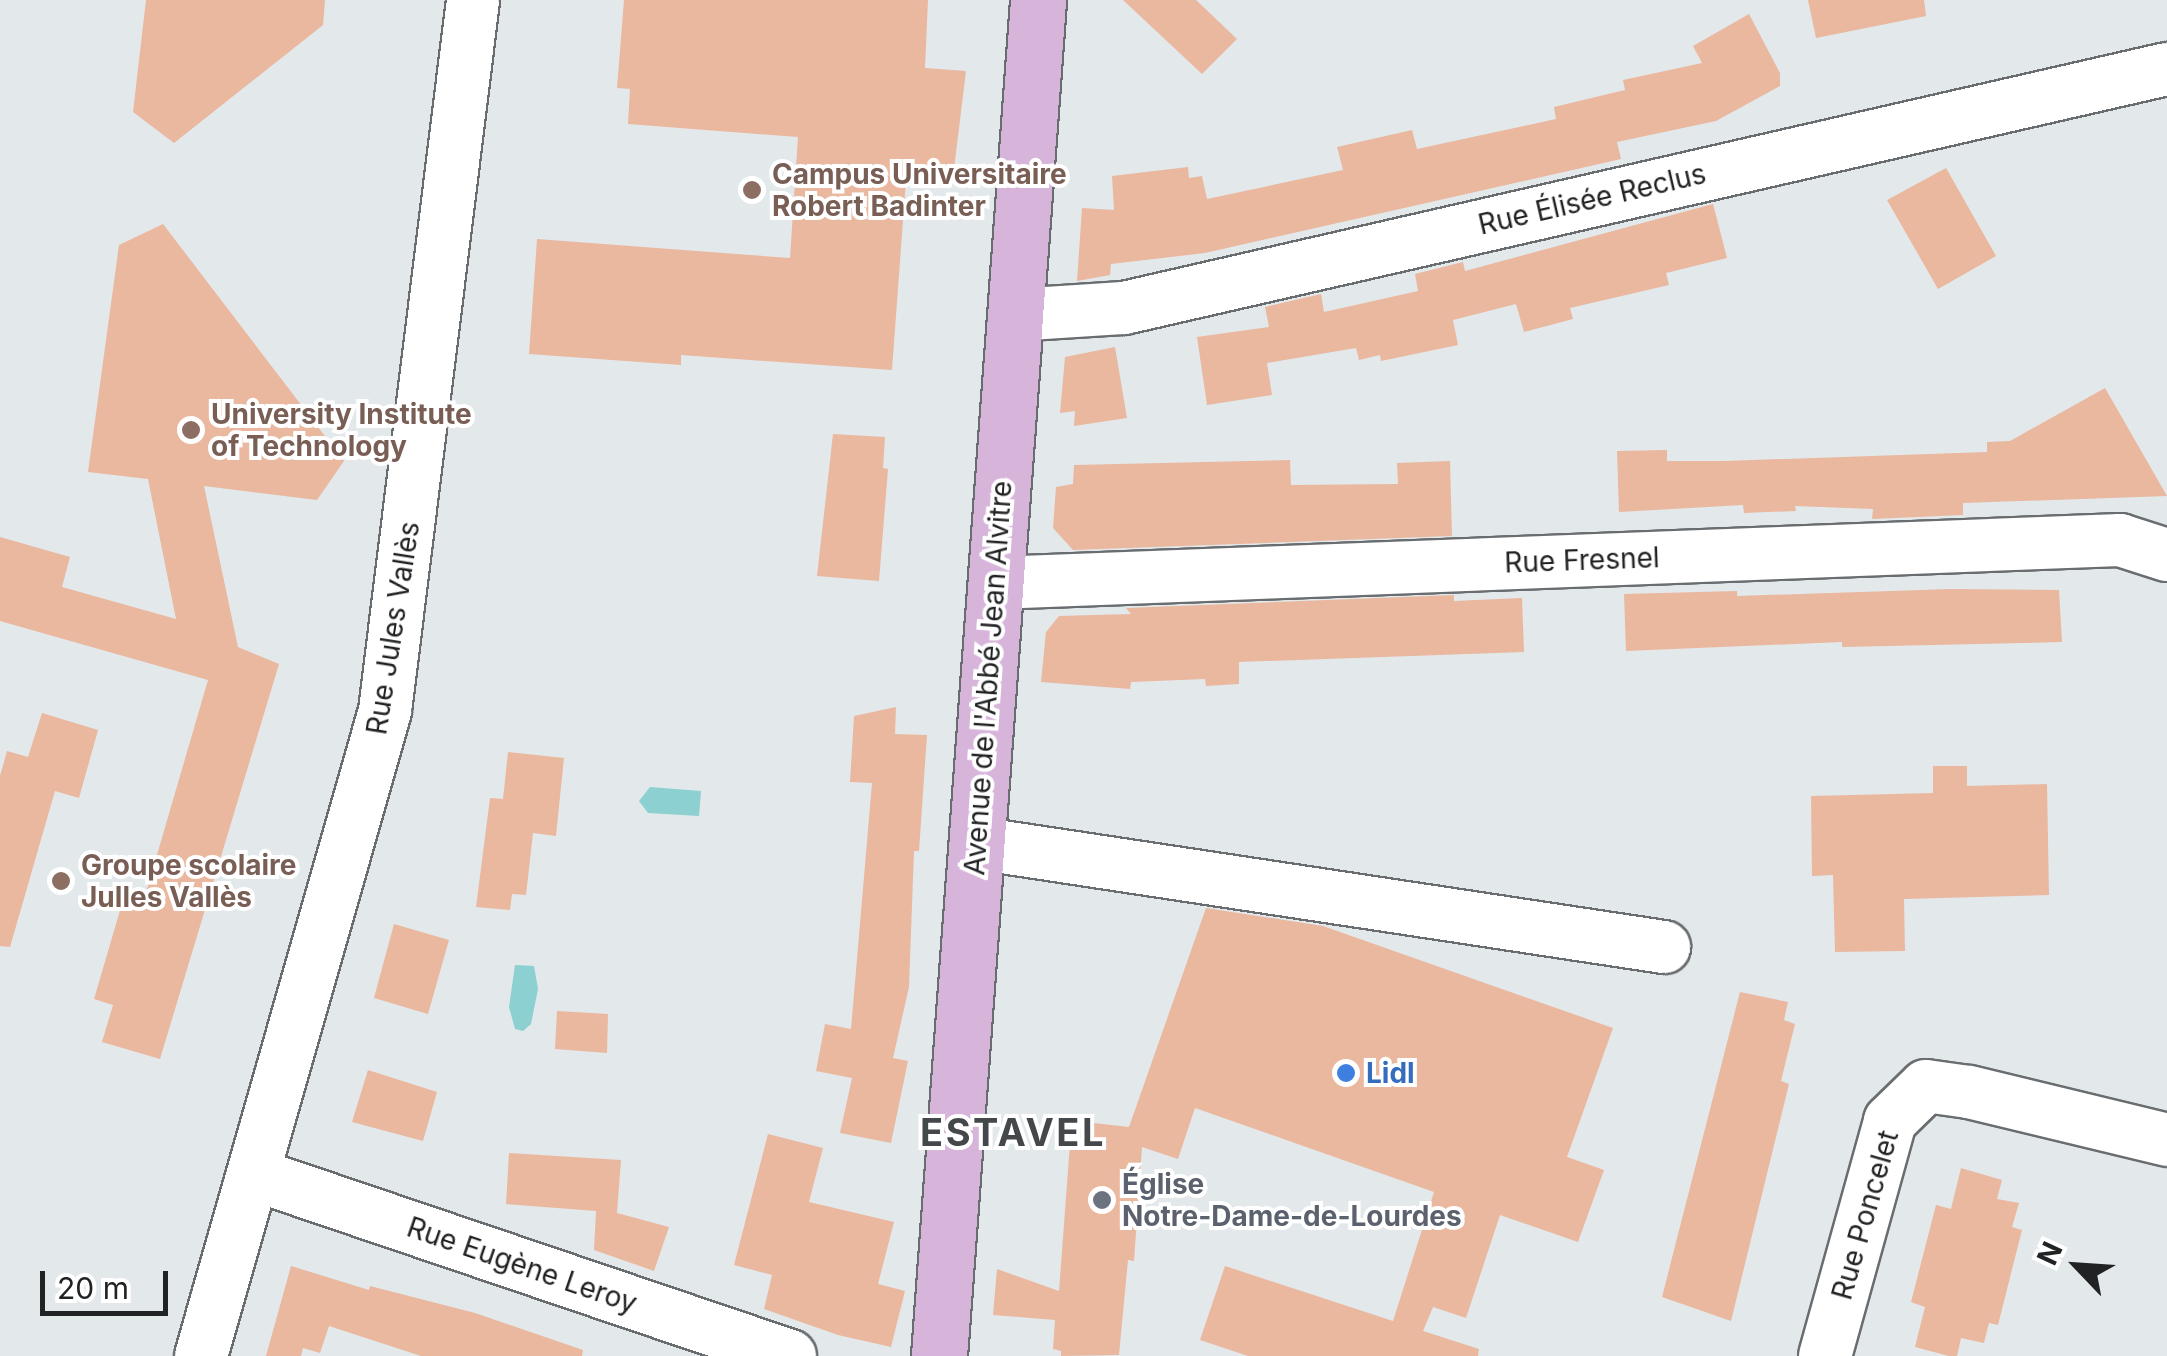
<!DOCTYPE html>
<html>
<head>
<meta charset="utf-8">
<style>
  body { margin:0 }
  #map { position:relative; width:2167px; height:1356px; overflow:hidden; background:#e3e8eb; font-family:Inter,sans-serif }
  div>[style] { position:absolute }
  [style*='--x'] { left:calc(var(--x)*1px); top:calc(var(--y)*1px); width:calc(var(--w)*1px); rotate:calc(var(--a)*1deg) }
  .water>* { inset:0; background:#8cd0d2 }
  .building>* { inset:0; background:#eab79f }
  .roads { filter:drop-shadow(2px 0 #696d70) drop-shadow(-2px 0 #696d70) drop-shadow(0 2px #696d70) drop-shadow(0 -2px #696d70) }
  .minor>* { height:52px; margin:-26px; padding:0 26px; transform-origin:26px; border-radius:26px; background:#fff }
  .major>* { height:55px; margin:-27.5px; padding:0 27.5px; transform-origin:27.5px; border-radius:27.5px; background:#d7b5db }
  .dots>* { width:28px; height:28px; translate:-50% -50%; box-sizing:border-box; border:5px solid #fff; border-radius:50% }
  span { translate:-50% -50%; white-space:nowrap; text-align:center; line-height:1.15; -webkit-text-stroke:8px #fff; paint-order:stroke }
  .education-label { font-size:28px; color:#785e54; font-weight:700 }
  .left { translate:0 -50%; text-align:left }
  .street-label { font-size:28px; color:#212223 }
  .shop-label { font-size:28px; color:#366cbe; font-weight:700 }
  .worship-label { font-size:28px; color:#5b616d; font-weight:700 }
  .district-label { font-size:38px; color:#45484b; font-weight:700; letter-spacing:2.5px }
  .north { position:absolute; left:2027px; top:1216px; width:100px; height:100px; -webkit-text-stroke:8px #fff; paint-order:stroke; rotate:295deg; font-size:28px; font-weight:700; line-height:40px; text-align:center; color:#212223 }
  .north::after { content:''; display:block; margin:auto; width:35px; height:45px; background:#212223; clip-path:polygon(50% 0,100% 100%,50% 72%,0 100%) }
  .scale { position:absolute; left:40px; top:1271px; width:128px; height:45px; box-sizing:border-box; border:5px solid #212223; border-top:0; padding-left:12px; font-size:30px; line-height:35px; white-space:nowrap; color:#212223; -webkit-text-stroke:8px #fff; paint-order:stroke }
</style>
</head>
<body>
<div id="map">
  <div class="water">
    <div style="clip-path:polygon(650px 787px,701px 791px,699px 816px,648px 813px,639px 801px)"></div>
    <div style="clip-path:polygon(515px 965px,534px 966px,538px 989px,531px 1024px,523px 1031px,515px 1029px,509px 1007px)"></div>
  </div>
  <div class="building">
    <div style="clip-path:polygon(146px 0,325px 0,323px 25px,174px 143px,133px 112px)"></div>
    <div style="clip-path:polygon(624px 0,928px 0,925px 68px,966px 71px,954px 169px,907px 166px,892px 370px,681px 355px,681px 365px,529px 354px,537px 239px,790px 258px,798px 137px,628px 124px,630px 89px,617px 88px)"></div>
    <div style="clip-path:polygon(1123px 0,1196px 0,1237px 39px,1202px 74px)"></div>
    <div style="clip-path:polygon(1808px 0,1924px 0,1926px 16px,1816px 38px)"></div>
    <div style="clip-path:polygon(1749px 14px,1780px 73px,1780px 86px,1716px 121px,1617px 142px,1621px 159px,1205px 253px,1111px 264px,1110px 275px,1077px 281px,1082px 208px,1114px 210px,1112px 176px,1188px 167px,1189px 178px,1202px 176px,1207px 199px,1343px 170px,1337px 147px,1412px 130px,1417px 149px,1556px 119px,1554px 107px,1625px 90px,1623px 80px,1702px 63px,1693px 46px)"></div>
    <div style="clip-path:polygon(1946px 168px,1996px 256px,1938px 289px,1887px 200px)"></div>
    <div style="clip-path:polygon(1713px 204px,1727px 258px,1666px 273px,1669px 285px,1570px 308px,1573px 319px,1524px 332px,1516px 304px,1453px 320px,1458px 345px,1381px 361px,1380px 355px,1359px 360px,1356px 348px,1267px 363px,1272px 395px,1207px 405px,1197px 337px,1269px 327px,1265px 307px,1321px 294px,1324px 312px,1418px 291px,1415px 274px,1463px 262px,1465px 271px)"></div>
    <div style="clip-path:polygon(163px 224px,344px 461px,317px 500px,204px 486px,238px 647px,279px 664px,160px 1059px,102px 1042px,113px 1005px,94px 999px,126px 890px,145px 896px,208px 680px,0 621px,0 537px,70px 557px,62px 587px,176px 619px,148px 479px,88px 472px,119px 245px)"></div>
    <div style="clip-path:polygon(1115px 347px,1127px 418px,1074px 426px,1075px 411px,1060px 413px,1065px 357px)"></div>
    <div style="clip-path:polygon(2105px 388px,2167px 496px,1963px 503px,1963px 515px,1872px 519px,1873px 509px,1795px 506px,1796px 511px,1744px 513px,1743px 505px,1619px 512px,1617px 451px,1667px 450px,1667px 461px,1724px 461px,1987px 452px,1987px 442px,2010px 441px)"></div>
    <div style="clip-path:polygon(833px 434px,885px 437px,883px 468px,888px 469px,879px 581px,817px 576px)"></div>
    <div style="clip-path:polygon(1290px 460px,1291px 485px,1398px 484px,1397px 463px,1450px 461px,1452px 536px,1073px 550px,1053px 528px,1056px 487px,1073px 484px,1074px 465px)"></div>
    <div style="clip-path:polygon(1951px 589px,2059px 590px,2062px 642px,1842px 647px,1842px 642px,1626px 651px,1624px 594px,1737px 591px,1737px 596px)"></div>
    <div style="clip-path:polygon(1454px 595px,1454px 601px,1522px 598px,1524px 652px,1239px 662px,1239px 684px,1206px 686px,1205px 679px,1131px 682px,1130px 689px,1041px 682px,1046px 632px,1059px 616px,1131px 614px,1126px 608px)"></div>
    <div style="clip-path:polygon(896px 707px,895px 734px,927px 735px,919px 851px,914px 851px,909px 987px,893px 1058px,908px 1061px,891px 1143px,840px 1133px,852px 1078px,816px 1071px,825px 1024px,851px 1029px,872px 783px,850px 782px,854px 716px)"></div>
    <div style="clip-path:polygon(42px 713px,98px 730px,79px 798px,55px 791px,10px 947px,0 946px,0 776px,7px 751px,28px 757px)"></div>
    <div style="clip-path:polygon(508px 752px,564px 758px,556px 836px,533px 833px,526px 895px,512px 894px,510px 910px,476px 907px,490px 798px,503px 799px)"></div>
    <div style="clip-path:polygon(1933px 766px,1967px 766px,1967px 786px,2047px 784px,2049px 895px,1904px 899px,1905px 951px,1835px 952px,1833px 875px,1812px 876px,1811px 796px,1933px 793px)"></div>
    <div style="clip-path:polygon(1206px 908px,1323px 926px,1613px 1028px,1567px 1157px,1604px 1170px,1578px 1242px,1500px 1215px,1466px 1318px,1433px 1307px,1423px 1331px,1479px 1349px,1478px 1356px,1248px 1356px,1200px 1340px,1225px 1266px,1393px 1321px,1434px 1192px,1195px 1108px,1178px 1159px,1142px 1147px,1134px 1261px,1128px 1260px,1119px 1355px,1061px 1356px,1061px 1351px,1053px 1349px,1055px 1320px,993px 1315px,997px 1269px,1059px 1291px,1070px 1144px,1093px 1123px,1129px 1127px)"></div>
    <div style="clip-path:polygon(394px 924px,449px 940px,428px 1014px,374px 998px)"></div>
    <div style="clip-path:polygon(1740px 992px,1788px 1002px,1784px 1020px,1795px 1024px,1781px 1081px,1789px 1084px,1731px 1321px,1662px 1297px)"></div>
    <div style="clip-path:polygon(557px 1011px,608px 1014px,607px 1053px,555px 1049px)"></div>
    <div style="clip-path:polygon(368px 1070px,437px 1092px,423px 1141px,352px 1122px)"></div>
    <div style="clip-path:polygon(768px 1134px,823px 1148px,809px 1202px,894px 1222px,878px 1284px,905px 1291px,891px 1347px,838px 1335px,764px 1309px,772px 1275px,734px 1265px)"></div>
    <div style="clip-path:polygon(509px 1153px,621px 1160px,617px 1213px,669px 1227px,654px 1271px,594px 1250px,596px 1211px,506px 1204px)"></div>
    <div style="clip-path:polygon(1961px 1168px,2002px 1180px,1997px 1199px,2019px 1203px,2012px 1227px,2022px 1230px,1998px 1325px,1989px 1323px,1984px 1343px,1961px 1338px,1957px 1356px,1949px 1356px,1915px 1347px,1925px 1307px,1911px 1302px,1936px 1205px,1951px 1209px)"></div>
    <div style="clip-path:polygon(291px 1266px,369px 1290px,370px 1286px,475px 1313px,583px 1350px,582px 1356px,421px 1356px,329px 1326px,320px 1353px,303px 1348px,301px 1356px,266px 1356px)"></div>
  </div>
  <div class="roads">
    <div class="minor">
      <div style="--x:1015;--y:315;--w:109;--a:-3.7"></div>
      <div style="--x:1124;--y:308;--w:1070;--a:-12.91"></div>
      <div style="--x:995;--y:583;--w:1126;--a:-2.19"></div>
      <div style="--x:2120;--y:540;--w:49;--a:17.7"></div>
      <div style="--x:976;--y:843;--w:696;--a:8.6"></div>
      <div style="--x:253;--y:1174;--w:567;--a:18.72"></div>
      <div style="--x:201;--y:1356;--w:671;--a:-74.08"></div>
      <div style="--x:385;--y:711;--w:716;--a:-82.94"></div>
      <div style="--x:1825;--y:1356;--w:244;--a:-74.5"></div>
      <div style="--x:1890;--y:1121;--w:50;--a:-44.2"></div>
      <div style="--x:1926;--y:1086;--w:43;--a:7.9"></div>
      <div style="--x:1969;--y:1092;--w:204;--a:13.6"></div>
    </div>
    <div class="major">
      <div style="--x:939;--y:1356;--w:1360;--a:-85.82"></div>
    </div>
  </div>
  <div class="dots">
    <div style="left:752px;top:190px;background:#8d6e63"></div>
    <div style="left:191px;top:430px;background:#8d6e63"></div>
    <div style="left:61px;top:881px;background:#8d6e63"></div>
    <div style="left:1346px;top:1073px;background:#3f7fe0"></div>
    <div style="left:1102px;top:1200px;background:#6b7280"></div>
  </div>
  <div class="education-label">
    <span class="left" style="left:772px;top:190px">Campus Universitaire<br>Robert Badinter</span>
    <span class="left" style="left:211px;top:430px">University Institute<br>of Technology</span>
    <span class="left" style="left:81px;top:881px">Groupe scolaire<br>Julles Vallès</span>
  </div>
  <div class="street-label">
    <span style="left:1592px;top:199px;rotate:-13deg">Rue Élisée Reclus</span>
    <span style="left:1582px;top:560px;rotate:-2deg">Rue Fresnel</span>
    <span style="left:393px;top:628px;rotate:-81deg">Rue Jules Vallès</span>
    <span style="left:988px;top:678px;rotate:-86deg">Avenue de l'Abbé Jean Alvitre</span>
    <span style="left:1865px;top:1215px;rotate:-74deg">Rue Poncelet</span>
    <span style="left:522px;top:1265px;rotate:19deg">Rue Eugène Leroy</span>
  </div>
  <div class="shop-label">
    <span class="left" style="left:1366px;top:1073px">Lidl</span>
  </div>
  <div class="worship-label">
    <span class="left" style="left:1122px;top:1200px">Église<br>Notre-Dame-de-Lourdes</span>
  </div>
  <div class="district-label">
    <span style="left:1013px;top:1133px">ESTAVEL</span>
  </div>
  <div class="north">N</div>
  <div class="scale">20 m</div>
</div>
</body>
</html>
